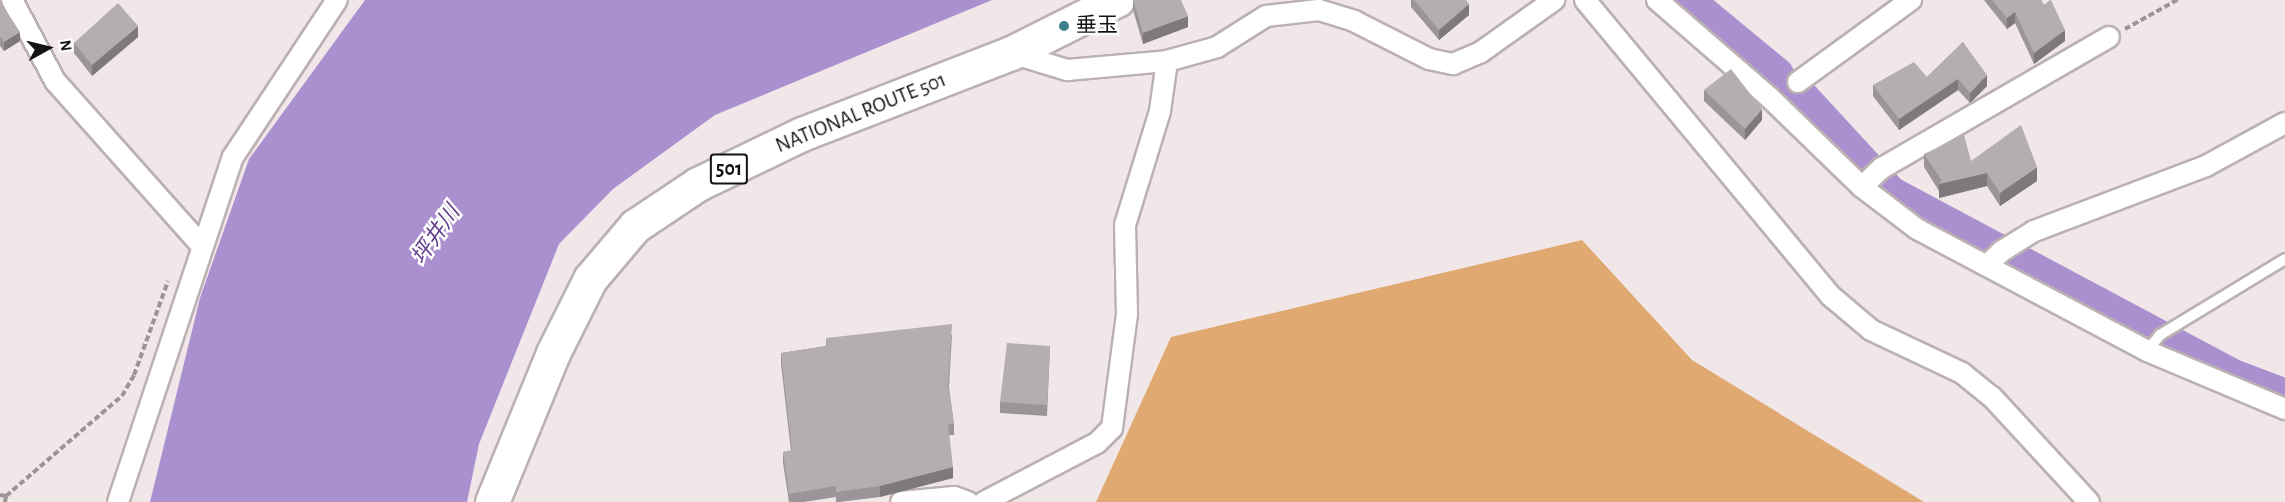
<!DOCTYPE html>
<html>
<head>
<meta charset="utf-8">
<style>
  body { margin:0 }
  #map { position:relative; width:2285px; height:502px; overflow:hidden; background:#f1e7e9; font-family:"Alegreya Sans","Noto Sans JP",sans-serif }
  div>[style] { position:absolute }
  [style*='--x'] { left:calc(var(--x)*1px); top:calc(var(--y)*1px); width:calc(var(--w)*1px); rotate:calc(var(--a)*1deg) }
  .forest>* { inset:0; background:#dfa971 }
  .water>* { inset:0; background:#ab90d0 }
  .river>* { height:39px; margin:-19.5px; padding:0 19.5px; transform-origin:19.5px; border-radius:19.5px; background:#ab90d0 }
  .path>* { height:4px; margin-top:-2px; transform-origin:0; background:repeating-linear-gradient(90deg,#9c9496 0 6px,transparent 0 9px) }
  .roads { filter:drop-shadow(2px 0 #bbb1b3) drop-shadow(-2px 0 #bbb1b3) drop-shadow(0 2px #bbb1b3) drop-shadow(0 -2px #bbb1b3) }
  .lane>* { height:10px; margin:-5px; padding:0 5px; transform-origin:5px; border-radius:5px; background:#fff }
  .street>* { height:20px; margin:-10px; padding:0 10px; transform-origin:10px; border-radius:10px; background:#fff }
  .highway>* { height:33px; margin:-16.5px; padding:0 16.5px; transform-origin:16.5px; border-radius:16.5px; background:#fff }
  .wall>* { inset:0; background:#9b9599 }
  .shaded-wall>* { inset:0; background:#7e797d }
  .building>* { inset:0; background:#b4adb2 }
  .dots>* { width:16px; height:16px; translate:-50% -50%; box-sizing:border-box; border:3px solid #fff; border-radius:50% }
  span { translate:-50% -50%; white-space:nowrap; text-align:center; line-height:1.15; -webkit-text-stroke:5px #fff; paint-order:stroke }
  .shield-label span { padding:2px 4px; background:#fff; border:2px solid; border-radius:4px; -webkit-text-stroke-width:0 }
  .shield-label { font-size:20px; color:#151212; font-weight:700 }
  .poi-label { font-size:21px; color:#151212 }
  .left { translate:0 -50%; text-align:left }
  .street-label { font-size:21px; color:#151212 }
  .water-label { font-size:22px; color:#623e8b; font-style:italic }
  .north { position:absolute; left:18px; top:18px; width:60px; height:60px; -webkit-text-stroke:4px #fff; paint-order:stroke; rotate:82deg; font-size:16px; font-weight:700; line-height:24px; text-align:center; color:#151212 }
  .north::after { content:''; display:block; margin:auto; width:21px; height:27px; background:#151212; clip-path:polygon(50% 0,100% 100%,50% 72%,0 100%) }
</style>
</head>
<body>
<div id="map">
  <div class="forest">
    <div style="clip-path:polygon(1582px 240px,1692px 360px,1924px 502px,1096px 502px,1171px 337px)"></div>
  </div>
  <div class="water">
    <div style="clip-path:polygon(365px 0,992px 0,715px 115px,613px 189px,559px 244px,479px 444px,467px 502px,150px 502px,200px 298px,249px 159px)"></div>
  </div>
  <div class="river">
    <div style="--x:1683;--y:0;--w:119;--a:39.6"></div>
    <div style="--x:1793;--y:91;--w:142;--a:47.3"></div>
    <div style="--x:1889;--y:195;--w:389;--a:28.1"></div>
    <div style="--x:2232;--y:378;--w:57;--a:20.7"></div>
  </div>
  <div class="path">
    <div style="--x:2125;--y:29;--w:60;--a:-29.1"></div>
    <div style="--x:0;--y:495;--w:6;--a:9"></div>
    <div style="--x:5;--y:502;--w:6;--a:-81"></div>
    <div style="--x:6;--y:496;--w:153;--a:-40.8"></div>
    <div style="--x:122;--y:396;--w:24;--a:-60"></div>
    <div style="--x:134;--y:375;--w:100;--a:-70.1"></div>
  </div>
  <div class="roads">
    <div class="lane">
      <div style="--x:2147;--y:351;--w:21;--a:-51"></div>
      <div style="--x:2160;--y:335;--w:146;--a:-31.3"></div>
    </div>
    <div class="street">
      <div style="--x:12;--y:0;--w:92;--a:62"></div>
      <div style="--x:55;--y:81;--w:220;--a:48.3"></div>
      <div style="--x:1585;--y:0;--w:386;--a:50.3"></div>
      <div style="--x:1832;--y:297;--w:51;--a:40.2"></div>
      <div style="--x:1871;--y:330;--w:101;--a:25.3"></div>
      <div style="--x:1962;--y:373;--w:38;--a:39"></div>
      <div style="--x:1992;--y:397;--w:143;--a:47.3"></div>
      <div style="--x:1657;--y:0;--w:148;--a:40.9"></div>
      <div style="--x:1769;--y:97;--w:129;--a:44.1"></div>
      <div style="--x:1862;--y:187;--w:69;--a:37.4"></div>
      <div style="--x:1917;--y:229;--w:260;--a:27.9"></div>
      <div style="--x:2147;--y:351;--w:150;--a:22.8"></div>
      <div style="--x:1011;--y:53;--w:59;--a:16.9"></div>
      <div style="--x:1067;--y:70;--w:100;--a:-5.1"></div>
      <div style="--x:1167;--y:61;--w:52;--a:-15.6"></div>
      <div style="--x:1217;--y:47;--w:58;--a:-32.3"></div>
      <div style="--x:1266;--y:16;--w:53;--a:-6.5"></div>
      <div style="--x:1319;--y:10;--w:37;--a:17"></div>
      <div style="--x:1354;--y:21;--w:84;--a:26.9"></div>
      <div style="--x:1429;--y:59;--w:25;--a:12"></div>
      <div style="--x:1453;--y:64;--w:30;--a:-23"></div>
      <div style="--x:1481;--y:52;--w:90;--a:-35.5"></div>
      <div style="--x:1798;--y:82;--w:140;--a:-36"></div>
      <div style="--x:1862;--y:187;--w:28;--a:-44"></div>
      <div style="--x:1882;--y:168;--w:262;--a:-30"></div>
      <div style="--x:1987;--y:265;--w:21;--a:-43"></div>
      <div style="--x:2002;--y:251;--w:38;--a:-32"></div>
      <div style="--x:2034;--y:231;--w:184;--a:-20.7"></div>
      <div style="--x:2206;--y:166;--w:90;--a:-28.6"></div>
      <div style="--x:118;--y:502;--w:364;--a:-71.6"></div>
      <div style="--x:233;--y:157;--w:188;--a:-56.5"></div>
      <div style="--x:901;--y:502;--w:53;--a:-5.4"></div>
      <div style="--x:954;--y:497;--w:15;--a:20"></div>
      <div style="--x:984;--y:502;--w:127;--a:-27.6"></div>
      <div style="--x:1097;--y:443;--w:21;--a:-45"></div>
      <div style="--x:1112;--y:428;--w:115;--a:-82.5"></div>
      <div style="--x:1127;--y:314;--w:89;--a:-91.3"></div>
      <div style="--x:1125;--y:225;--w:119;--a:-72.9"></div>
      <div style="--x:1160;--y:111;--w:50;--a:-82"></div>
    </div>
    <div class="highway">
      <div style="--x:492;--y:502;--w:161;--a:-67.7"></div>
      <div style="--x:553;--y:353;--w:83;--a:-63.4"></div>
      <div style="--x:590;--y:279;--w:70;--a:-49.7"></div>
      <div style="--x:635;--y:226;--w:76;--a:-33.7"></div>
      <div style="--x:698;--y:184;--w:115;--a:-25.7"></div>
      <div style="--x:802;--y:134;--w:224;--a:-21.2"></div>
      <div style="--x:1011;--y:53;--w:119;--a:-26.6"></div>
    </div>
  </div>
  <div class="wall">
    <div style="clip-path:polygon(1133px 0,1188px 27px,1143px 44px,1133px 10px)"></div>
    <div style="clip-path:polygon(1411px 0,1466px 0,1469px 15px,1439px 40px,1411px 7px)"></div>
    <div style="clip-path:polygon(1984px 0,2041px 0,2065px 41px,2034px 64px,2015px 23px,2007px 29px)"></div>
    <div style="clip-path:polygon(0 1px,20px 41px,4px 51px,0 46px)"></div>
    <div style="clip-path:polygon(138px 37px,92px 76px,74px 53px,74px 43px)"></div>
    <div style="clip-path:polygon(1963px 42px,1987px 86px,1970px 103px,1958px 90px,1899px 130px,1873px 96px,1873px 85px,1927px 77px)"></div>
    <div style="clip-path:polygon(1704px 90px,1762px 120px,1745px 140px,1704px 101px)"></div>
    <div style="clip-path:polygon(1924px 154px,1971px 161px,2037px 181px,2000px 206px,1987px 186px,1939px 198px,1939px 191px,1924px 167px)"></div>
    <div style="clip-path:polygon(952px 335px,949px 387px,954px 424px,954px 435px,949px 435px,953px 478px,880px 497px,839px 502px,836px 502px,836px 497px,804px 502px,789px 502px,783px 463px,783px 452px,791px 451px,781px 364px,781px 353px,826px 346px,826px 338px)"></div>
    <div style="clip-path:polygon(1050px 346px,1047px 416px,1000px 413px,1000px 402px)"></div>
  </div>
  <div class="shaded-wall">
    <div style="clip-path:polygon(1469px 4px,1469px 15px,1439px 40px,1439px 30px)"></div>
    <div style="clip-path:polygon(2015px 12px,2015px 23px,2007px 29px,2007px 18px)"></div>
    <div style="clip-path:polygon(1188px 16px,1188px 27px,1143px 44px,1143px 33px)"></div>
    <div style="clip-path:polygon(138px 26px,138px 37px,92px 76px,92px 65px)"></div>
    <div style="clip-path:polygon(2065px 30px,2065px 41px,2034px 64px,2034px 53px)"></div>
    <div style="clip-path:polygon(20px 32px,20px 41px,4px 51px,4px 42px)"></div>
    <div style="clip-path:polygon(1987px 75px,1987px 86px,1970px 103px,1970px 93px)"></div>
    <div style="clip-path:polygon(1958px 79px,1958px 90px,1899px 130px,1899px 119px)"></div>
    <div style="clip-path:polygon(1762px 109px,1762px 120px,1745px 140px,1745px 129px)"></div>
    <div style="clip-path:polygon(2037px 167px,2037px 181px,2000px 206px,2000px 193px)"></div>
    <div style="clip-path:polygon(1987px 173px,1987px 186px,1939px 198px,1939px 184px)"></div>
    <div style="clip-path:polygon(953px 467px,953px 478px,880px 497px,880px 486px)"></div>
  </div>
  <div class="building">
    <div style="clip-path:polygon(1133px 0,1181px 0,1188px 16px,1143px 33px)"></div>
    <div style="clip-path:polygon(1414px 0,1466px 0,1469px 4px,1439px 30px)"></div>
    <div style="clip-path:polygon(1992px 0,2041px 0,2044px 5px,2050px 0,2051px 0,2065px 30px,2034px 53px,2015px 12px,2007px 18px)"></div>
    <div style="clip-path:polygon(0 1px,20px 32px,4px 42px,0 36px)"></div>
    <div style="clip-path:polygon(118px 3px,138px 26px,92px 65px,74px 43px)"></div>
    <div style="clip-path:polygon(1963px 42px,1987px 75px,1970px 93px,1958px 79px,1899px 119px,1873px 85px,1914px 62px,1927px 77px)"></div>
    <div style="clip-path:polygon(1731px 69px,1762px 109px,1745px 129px,1704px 90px)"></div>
    <div style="clip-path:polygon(2021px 125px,2037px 167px,2000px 193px,1987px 173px,1939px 184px,1942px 181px,1924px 154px,1964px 135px,1971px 161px)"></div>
    <div style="clip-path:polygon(952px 324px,948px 384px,954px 424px,948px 424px,953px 467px,880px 486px,836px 492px,836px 486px,789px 494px,783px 452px,792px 450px,781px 353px,827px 346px,826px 338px)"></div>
    <div style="clip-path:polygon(1007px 343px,1050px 346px,1047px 405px,1000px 402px)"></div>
  </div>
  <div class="dots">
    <div style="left:1064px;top:26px;background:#3a808c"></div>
  </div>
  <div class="shield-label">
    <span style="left:729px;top:169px">501</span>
  </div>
  <div class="poi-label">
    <span class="left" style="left:1076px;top:26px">垂玉</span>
  </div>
  <div class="street-label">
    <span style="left:861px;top:113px;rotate:-22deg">NATIONAL ROUTE 501</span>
  </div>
  <div class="water-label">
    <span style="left:436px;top:235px;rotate:-55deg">坪井川</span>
  </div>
  <div class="north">N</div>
</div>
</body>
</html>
